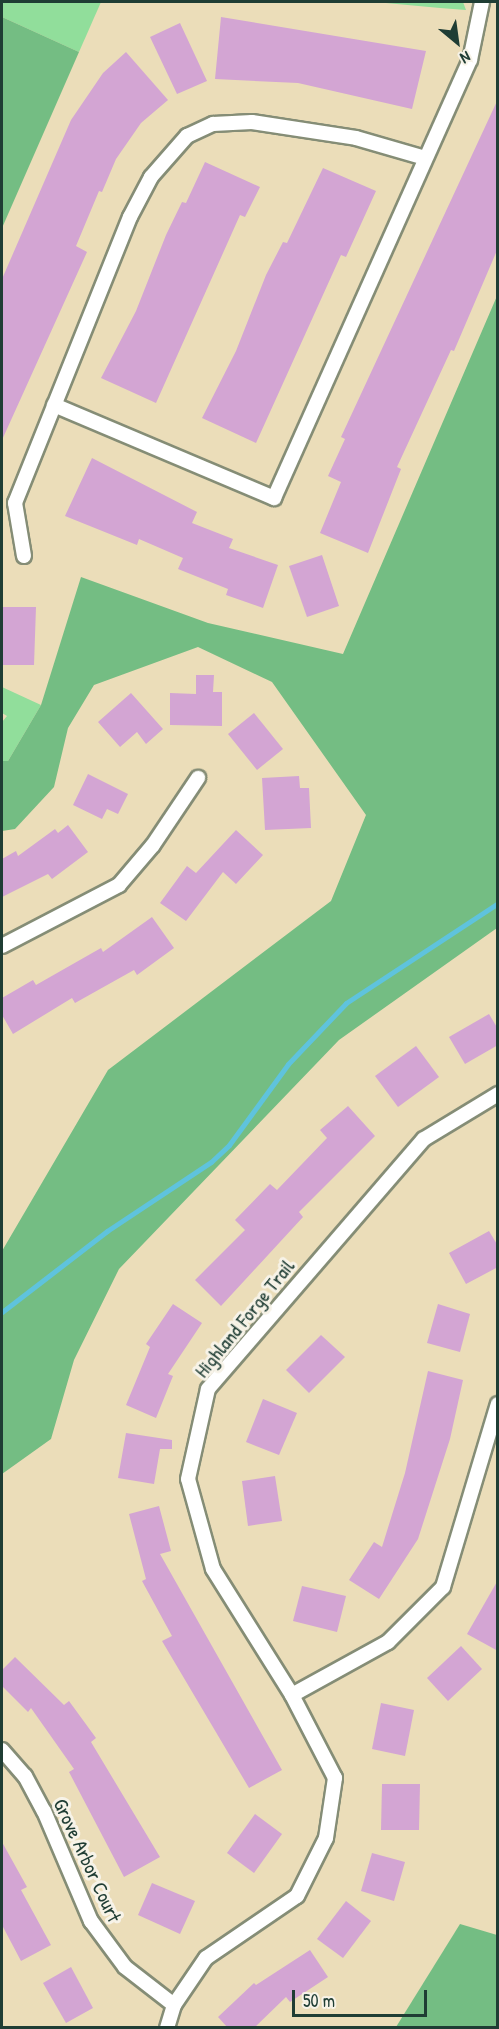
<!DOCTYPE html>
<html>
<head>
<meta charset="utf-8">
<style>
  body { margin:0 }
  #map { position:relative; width:499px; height:2029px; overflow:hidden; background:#ebddb9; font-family:"Patrick Hand",sans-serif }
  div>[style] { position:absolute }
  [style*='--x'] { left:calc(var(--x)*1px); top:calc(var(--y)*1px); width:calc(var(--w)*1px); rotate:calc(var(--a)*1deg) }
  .green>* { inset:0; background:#91de9b }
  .forest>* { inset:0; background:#74bd83 }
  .stream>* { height:5px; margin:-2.5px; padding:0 2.5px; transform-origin:2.5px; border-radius:2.5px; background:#5fc3dd }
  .building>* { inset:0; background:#d3a5d3 }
  .roads { filter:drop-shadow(2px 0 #858d76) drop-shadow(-2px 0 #858d76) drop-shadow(0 2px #858d76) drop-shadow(0 -2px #858d76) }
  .minor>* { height:14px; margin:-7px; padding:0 7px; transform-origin:7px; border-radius:7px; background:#fff }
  span { translate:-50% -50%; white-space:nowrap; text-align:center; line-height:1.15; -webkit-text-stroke:6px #f7f3e8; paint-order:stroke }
  .street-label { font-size:20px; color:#1f3d34 }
  .frame { position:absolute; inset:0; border:3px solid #1f3d34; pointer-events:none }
  .north { position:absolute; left:427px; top:12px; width:60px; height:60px; -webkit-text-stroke:4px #f7f3e8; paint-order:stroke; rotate:151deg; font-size:16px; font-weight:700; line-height:24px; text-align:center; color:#1f3d34 }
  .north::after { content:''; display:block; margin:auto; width:21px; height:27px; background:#1f3d34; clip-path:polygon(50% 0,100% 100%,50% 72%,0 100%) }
  .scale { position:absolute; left:292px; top:1990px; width:135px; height:27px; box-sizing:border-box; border:3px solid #1f3d34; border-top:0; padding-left:8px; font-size:18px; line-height:21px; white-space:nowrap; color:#1f3d34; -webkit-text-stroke:4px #f7f3e8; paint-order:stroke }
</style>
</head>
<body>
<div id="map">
  <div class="green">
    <div style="clip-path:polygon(2px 2px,101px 2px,79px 52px,2px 17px)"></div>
    <div style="clip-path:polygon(375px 2px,463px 2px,466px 10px,440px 8px)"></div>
    <div style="clip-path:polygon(2px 687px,41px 705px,8px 761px,2px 761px,2px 722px,7px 716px,2px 713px)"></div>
  </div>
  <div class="forest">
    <div style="clip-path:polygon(2px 17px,79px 52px,2px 228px)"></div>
    <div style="clip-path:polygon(497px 296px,497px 928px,339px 1040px,119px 1269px,74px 1360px,51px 1439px,2px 1474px,2px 1251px,108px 1070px,331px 901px,366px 815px,272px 682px,198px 647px,94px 685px,68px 728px,54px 787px,15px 829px,2px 831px,2px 761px,8px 761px,41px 705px,81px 577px,208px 623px,343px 654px)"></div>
    <div style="clip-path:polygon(460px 1924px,497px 1935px,497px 2027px,396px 2027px)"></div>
  </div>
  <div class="stream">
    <div style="--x:2;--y:1312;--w:133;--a:-37.6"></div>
    <div style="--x:107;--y:1231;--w:125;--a:-33.6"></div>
    <div style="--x:211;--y:1162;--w:25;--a:-43"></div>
    <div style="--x:229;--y:1145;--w:100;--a:-53.9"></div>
    <div style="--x:288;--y:1064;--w:84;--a:-46.4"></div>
    <div style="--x:346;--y:1003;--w:182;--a:-33.3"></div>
  </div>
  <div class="building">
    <div style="clip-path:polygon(221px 17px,426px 51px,412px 109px,298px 83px,215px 79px)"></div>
    <div style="clip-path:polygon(180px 23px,207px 81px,177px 94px,150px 37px)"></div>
    <div style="clip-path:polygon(126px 52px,168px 100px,141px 123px,116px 159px,102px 192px,99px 191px,76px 246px,87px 252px,2px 440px,2px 279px,71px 120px,103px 73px)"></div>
    <div style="clip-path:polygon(498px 99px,498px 248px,454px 351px,451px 350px,397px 467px,401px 469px,368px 553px,320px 533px,341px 482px,328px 476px,345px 439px,341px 437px)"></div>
    <div style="clip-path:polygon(205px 162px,260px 187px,245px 217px,240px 215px,156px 403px,101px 378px,136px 311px,166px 235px,182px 202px,186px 203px)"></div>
    <div style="clip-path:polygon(323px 168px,376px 191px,346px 257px,341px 255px,256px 443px,202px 418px,236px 351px,266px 275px,283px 242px,287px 243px)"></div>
    <div style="clip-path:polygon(92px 458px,197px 512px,192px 523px,233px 539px,229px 548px,278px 565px,263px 608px,226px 595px,228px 589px,178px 569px,183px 558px,139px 539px,137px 545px,65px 516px)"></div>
    <div style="clip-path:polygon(322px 555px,339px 606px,307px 617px,289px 566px)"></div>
    <div style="clip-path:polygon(2px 607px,36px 607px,34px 665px,2px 665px)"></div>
    <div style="clip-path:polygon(196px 675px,214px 675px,213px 692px,222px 692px,222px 726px,170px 725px,170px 693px,196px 694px)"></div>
    <div style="clip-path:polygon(131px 693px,163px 729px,146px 744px,137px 732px,120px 747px,98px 722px)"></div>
    <div style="clip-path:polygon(254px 713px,283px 749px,257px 770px,228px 734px)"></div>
    <div style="clip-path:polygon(88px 774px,128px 794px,118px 814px,107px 809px,102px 819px,73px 805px)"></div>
    <div style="clip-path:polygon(299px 776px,300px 788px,309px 788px,311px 828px,265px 830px,262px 778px)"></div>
    <div style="clip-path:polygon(68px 825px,88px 852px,52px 879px,48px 874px,2px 897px,2px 859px,16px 851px,18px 856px,55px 829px,58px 833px)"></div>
    <div style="clip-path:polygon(236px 830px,263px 855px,236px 884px,223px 872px,186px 921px,160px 903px,187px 866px,196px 873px)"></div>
    <div style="clip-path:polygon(152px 917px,174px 948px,137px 975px,134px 970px,75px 1003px,72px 998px,13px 1034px,2px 1015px,2px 998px,33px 980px,36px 985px,101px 948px,103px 952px)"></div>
    <div style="clip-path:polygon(489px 1014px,498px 1029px,498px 1045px,465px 1064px,449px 1037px)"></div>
    <div style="clip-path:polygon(416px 1046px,439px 1077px,398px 1107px,375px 1076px)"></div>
    <div style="clip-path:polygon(348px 1106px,375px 1136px,299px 1212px,303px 1217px,221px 1306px,195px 1280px,245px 1230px,235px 1220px,270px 1184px,277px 1190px,327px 1138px,320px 1130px)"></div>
    <div style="clip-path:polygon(489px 1231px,498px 1246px,498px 1267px,466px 1284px,449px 1253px)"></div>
    <div style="clip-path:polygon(173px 1304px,202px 1323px,168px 1374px,173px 1376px,156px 1418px,126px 1405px,150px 1347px,146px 1344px)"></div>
    <div style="clip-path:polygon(438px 1304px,470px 1314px,460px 1352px,427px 1343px)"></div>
    <div style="clip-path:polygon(321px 1335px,345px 1357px,309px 1393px,286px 1370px)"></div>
    <div style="clip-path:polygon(428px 1371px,463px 1380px,450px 1439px,418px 1539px,379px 1599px,349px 1580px,374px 1542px,382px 1547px,405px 1473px)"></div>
    <div style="clip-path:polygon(263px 1399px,297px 1413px,279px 1455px,246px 1442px)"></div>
    <div style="clip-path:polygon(126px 1433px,172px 1440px,172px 1449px,160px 1449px,154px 1484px,118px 1478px)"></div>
    <div style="clip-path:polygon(275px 1476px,282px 1521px,248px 1526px,242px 1481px)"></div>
    <div style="clip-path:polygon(159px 1506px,171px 1551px,160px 1554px,282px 1770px,249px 1788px,162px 1641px,172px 1636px,142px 1581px,146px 1579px,129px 1514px)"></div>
    <div style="clip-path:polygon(498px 1580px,498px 1651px,467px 1634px)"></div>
    <div style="clip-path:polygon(302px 1586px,346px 1596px,337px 1632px,293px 1621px)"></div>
    <div style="clip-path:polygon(461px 1646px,482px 1669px,448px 1701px,427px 1678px)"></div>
    <div style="clip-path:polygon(15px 1657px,64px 1705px,69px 1701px,96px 1738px,91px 1742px,160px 1857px,124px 1877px,69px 1772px,74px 1769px,31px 1708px,28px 1712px,2px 1686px,2px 1670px)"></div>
    <div style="clip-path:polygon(381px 1703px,414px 1710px,405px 1756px,372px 1749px)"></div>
    <div style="clip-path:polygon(382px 1784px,420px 1784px,419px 1830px,381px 1830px)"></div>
    <div style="clip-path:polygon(255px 1814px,282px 1834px,254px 1873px,227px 1853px)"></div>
    <div style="clip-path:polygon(2px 1842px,27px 1887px,21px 1890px,51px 1945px,21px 1961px,2px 1925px)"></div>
    <div style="clip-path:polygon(372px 1853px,405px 1862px,394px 1901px,361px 1891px)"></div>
    <div style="clip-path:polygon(152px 1883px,195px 1901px,180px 1934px,138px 1915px)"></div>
    <div style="clip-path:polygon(346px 1901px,371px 1921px,343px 1958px,317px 1939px)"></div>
    <div style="clip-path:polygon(310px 1950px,328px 1977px,290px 2002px,286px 1997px,254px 2028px,228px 2028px,218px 2017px,254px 1983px,256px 1985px)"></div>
    <div style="clip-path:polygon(71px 1967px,93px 2008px,66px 2023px,43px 1983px)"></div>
  </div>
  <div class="roads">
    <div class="minor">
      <div style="--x:54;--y:405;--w:239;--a:22.9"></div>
      <div style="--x:274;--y:498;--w:480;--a:-65.9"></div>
      <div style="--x:470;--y:60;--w:59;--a:-78.3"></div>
      <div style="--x:24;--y:556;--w:54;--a:-99.6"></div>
      <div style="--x:15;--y:503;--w:308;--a:-68.1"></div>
      <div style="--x:130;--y:217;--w:45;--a:-62.3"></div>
      <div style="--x:151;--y:177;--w:55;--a:-48.7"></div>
      <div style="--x:187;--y:136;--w:29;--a:-25"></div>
      <div style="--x:213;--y:124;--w:39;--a:-3"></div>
      <div style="--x:252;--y:122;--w:105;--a:8.7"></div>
      <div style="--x:356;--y:138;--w:72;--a:16.2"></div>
      <div style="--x:2;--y:946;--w:132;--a:-27.5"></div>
      <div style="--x:119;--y:885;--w:52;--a:-49.6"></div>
      <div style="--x:153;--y:845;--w:81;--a:-56.1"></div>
      <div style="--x:292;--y:1695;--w:110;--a:-28.9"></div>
      <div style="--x:388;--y:1642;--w:78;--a:-45"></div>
      <div style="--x:443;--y:1587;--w:191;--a:-73.3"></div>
      <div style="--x:2;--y:1750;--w:35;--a:49"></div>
      <div style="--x:25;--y:1776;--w:40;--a:62"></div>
      <div style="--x:44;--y:1811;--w:120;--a:66.9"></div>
      <div style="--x:91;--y:1921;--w:57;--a:53.5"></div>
      <div style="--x:125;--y:1967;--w:62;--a:37.8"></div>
      <div style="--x:167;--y:2028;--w:24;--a:-73"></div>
      <div style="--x:174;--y:2005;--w:57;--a:-55.8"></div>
      <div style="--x:206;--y:1958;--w:110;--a:-34.3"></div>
      <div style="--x:297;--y:1896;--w:65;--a:-63.4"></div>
      <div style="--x:326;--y:1838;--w:61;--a:-81.5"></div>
      <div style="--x:335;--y:1778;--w:93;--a:-117.4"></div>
      <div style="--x:292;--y:1695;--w:149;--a:-122.1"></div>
      <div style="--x:213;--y:1569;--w:93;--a:-105.5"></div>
      <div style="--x:188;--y:1479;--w:92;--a:-77.5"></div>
      <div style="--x:208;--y:1389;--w:330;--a:-49.2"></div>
      <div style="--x:424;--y:1139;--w:87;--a:-31.3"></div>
    </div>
  </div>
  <div class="street-label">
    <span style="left:244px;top:1318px;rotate:-51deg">Highland Forge Trail</span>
    <span style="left:88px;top:1860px;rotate:65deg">Grove Arbor Court</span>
  </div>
  <div class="frame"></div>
  <div class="north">N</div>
  <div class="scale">50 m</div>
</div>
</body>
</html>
